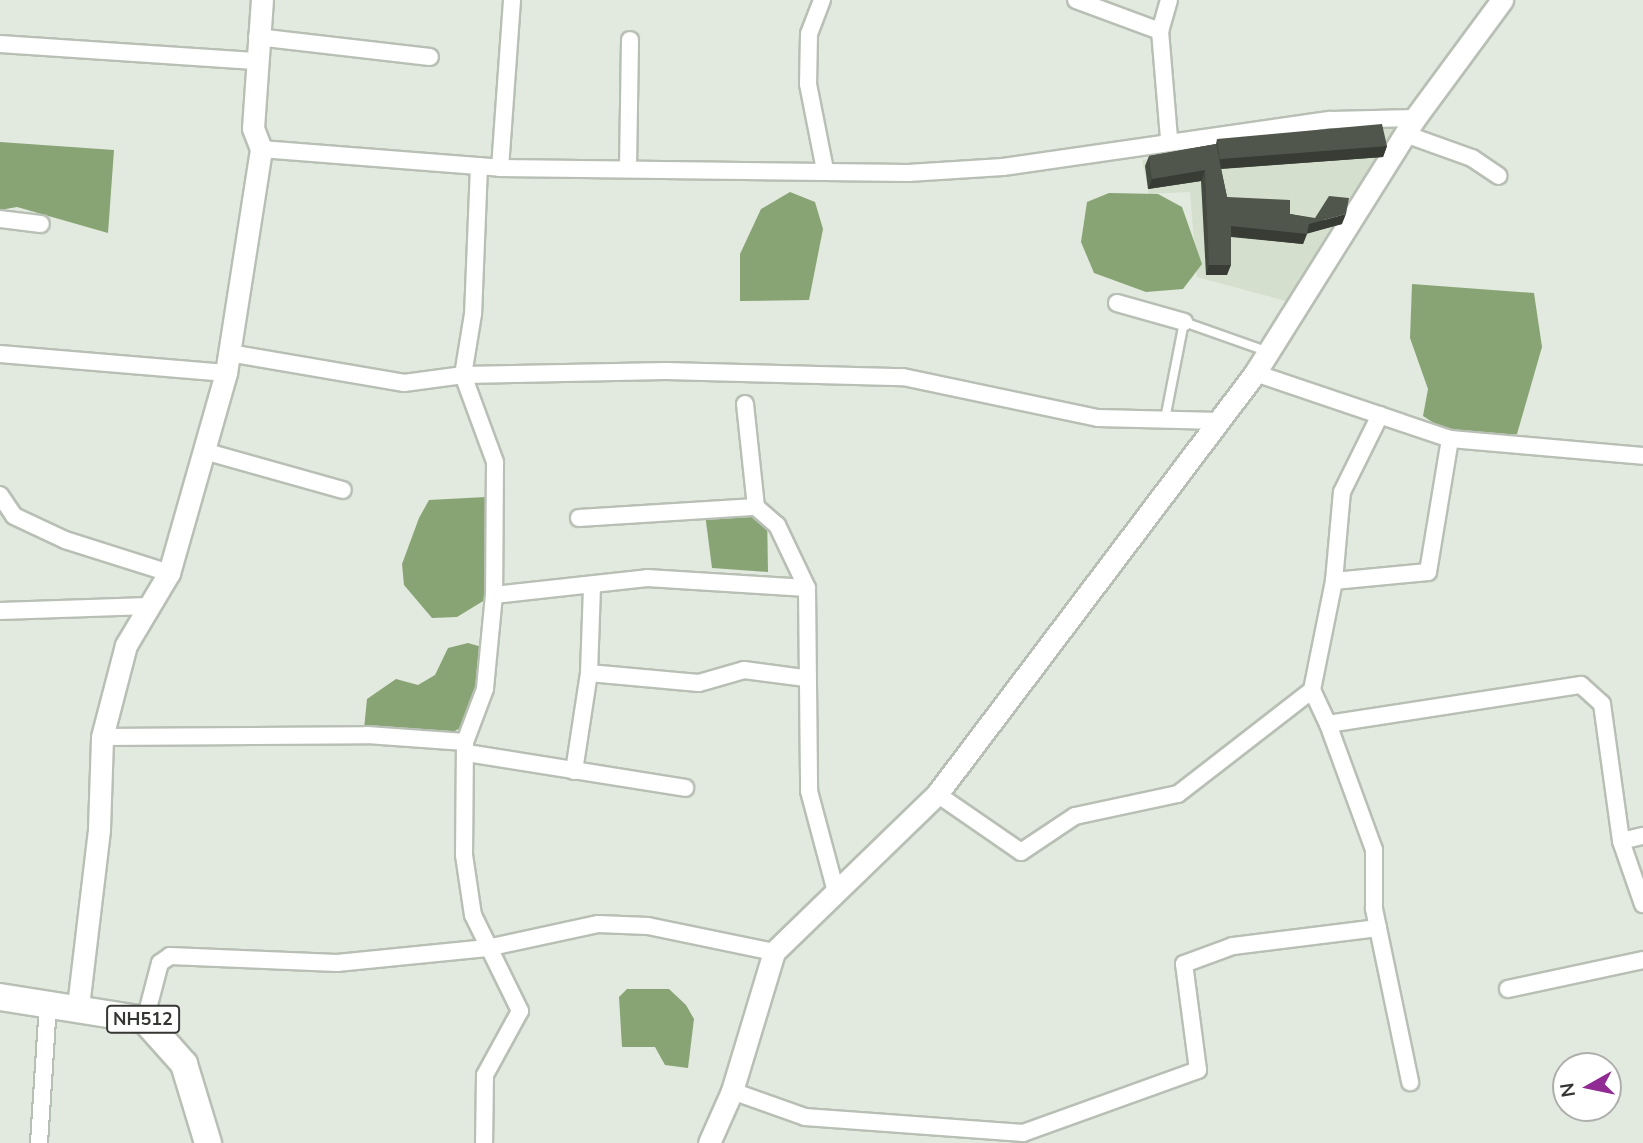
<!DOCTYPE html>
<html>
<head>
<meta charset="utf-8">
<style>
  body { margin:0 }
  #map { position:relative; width:1643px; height:1143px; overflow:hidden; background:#e2e9de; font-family:"Nunito Sans",sans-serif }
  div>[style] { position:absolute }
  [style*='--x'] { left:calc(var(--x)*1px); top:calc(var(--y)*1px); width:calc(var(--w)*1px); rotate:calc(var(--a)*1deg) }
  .built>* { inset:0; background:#d4dfcd }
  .water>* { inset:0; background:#88a475 }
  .roads { filter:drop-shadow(2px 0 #b8bfb4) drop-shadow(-2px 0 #b8bfb4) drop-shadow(0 2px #b8bfb4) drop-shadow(0 -2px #b8bfb4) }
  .service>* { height:8px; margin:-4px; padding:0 4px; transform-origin:4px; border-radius:4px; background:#fff }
  .minor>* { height:16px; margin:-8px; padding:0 8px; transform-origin:8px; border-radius:8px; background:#fff }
  .tertiary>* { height:21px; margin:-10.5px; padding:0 10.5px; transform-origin:10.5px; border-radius:10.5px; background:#fff }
  .primary>* { height:26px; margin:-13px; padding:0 13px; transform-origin:13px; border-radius:13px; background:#fff }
  .wall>* { inset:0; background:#454a41 }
  .shaded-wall>* { inset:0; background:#383c35 }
  .building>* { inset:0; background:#50564c }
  span { translate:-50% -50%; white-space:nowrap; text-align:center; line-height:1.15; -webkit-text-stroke:7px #fff; paint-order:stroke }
  .shield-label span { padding:2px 5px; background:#fff; border:2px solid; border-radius:5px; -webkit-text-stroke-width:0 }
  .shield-label { font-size:18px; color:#343732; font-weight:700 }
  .north { position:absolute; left:1552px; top:1052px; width:70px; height:70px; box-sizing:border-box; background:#fff; border:2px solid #aeafad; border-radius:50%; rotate:261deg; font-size:19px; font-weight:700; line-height:28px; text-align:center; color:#343732 }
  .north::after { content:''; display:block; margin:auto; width:24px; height:32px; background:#8f2b92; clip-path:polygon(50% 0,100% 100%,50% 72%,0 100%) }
</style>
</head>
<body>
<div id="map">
  <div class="built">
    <div style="clip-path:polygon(1399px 127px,1293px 303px,1197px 277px,1190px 192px,1149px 194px,1142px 160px)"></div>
  </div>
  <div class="water">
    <div style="clip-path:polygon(0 142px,114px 150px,108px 233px,17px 207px,0 210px)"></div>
    <div style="clip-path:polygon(790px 192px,815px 202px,823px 229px,809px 300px,740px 301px,740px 254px,761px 209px)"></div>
    <div style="clip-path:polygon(1109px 193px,1158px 194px,1182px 207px,1202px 264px,1183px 289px,1146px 292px,1094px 273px,1081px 242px,1087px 202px)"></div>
    <div style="clip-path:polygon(1412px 284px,1534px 293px,1542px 347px,1517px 434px,1451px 434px,1423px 416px,1428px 389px,1410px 338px)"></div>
    <div style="clip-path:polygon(486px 497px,493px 595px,457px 617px,432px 618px,404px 585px,402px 564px,419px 518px,429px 500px)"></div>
    <div style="clip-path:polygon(704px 506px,767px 512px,768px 572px,712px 568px)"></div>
    <div style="clip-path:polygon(468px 643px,489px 649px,466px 725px,451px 733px,364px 729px,367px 699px,396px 679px,418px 685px,435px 675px,448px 648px)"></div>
    <div style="clip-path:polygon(627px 989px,669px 989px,686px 1005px,694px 1019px,688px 1068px,665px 1065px,655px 1047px,622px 1047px,619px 997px)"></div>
  </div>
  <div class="roads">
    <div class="service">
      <div style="--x:1165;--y:419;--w:99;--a:-78.9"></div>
      <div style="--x:1184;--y:322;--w:87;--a:19.5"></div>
    </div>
    <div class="minor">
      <div style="--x:822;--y:0;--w:36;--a:111"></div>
      <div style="--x:809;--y:34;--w:50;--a:91.1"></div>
      <div style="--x:808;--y:84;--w:88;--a:78.8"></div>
      <div style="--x:1076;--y:0;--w:90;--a:20.3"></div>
      <div style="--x:1169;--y:0;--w:32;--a:106"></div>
      <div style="--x:1160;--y:31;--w:107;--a:85.2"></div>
      <div style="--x:257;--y:37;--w:174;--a:6.6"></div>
      <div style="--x:0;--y:44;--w:255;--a:3.8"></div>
      <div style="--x:1405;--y:134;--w:71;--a:19.7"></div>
      <div style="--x:1472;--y:158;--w:32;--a:34"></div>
      <div style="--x:261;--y:149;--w:240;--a:4.5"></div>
      <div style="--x:500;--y:168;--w:408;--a:0.7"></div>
      <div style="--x:908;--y:173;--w:95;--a:-3.6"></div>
      <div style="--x:1003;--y:167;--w:331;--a:-8.2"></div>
      <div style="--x:1331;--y:120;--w:84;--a:-1.4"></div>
      <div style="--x:479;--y:166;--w:148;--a:92.3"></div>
      <div style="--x:473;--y:314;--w:62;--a:99.3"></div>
      <div style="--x:463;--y:375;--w:93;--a:69.8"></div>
      <div style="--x:495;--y:462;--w:133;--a:90.4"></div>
      <div style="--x:494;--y:595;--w:94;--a:95.5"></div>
      <div style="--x:485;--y:689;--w:57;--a:110.7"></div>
      <div style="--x:465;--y:742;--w:113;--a:90.5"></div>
      <div style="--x:464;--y:855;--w:61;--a:81.5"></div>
      <div style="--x:473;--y:915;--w:107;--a:63.9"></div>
      <div style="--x:520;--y:1011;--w:73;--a:118.7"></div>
      <div style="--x:485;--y:1075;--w:68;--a:90.8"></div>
      <div style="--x:500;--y:168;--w:168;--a:-85.9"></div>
      <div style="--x:628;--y:168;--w:128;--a:-89.1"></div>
      <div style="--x:0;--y:219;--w:41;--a:7"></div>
      <div style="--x:1117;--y:303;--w:70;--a:15.8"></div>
      <div style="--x:229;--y:353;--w:178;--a:9.7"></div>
      <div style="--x:404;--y:383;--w:60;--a:-7.7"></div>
      <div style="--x:463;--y:375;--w:203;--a:-1.1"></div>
      <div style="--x:666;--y:371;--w:237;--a:1.5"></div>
      <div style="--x:903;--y:377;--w:199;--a:11.9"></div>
      <div style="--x:1098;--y:418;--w:122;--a:1.4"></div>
      <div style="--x:0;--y:354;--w:227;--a:4.8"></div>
      <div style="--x:1255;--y:373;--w:206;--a:18.7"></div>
      <div style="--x:1450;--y:439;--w:194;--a:5"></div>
      <div style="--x:745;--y:404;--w:104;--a:83.9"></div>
      <div style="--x:756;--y:507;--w:28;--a:41"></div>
      <div style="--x:777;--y:525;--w:70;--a:64.5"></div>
      <div style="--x:807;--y:588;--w:203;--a:89.4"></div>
      <div style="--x:809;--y:791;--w:100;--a:75"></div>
      <div style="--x:204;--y:451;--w:144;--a:15.7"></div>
      <div style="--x:0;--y:495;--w:25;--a:56"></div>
      <div style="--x:14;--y:516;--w:56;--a:25.2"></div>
      <div style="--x:65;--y:540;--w:109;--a:17.6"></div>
      <div style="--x:579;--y:518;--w:177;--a:-3.6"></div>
      <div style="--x:1334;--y:581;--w:94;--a:-5.5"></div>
      <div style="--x:1428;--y:572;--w:135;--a:-80.6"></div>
      <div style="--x:494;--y:595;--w:154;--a:-6.3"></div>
      <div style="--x:647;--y:578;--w:160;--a:3.6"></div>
      <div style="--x:0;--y:611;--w:149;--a:-1.9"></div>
      <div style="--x:589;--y:673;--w:110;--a:5.2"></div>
      <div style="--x:699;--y:683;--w:47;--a:-16.1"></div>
      <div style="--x:744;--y:670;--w:62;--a:7.5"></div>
      <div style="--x:1312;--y:690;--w:111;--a:-78.6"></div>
      <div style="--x:1334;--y:581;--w:89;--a:-84.9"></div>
      <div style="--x:1342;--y:492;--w:86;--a:-63.7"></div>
      <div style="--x:1328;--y:724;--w:134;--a:69.9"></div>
      <div style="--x:1374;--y:850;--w:59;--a:90"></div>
      <div style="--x:1374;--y:909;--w:177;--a:78.2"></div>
      <div style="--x:102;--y:737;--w:265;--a:-0.4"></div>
      <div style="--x:367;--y:735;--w:98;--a:4.1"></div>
      <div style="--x:467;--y:753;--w:221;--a:9.1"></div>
      <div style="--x:574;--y:771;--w:99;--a:-81.3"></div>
      <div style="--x:589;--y:673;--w:88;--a:-88"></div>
      <div style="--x:937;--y:794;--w:102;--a:34.6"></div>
      <div style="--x:1021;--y:852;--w:65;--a:-33.7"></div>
      <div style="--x:1075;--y:816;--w:105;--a:-12.1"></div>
      <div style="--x:1178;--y:794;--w:170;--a:-37.8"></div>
      <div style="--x:1312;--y:690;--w:38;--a:65"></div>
      <div style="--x:1328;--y:724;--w:256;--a:-8.8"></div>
      <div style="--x:1581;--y:685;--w:28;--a:42"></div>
      <div style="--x:1602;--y:704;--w:138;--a:82.1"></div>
      <div style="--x:1621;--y:841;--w:67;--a:70.8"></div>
      <div style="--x:1621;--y:841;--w:23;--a:-13"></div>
      <div style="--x:1508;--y:989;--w:138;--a:-12.1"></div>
      <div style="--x:145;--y:1020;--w:59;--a:-75.3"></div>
      <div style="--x:160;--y:963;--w:12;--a:-35"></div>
      <div style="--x:170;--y:956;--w:167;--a:2.4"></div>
      <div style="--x:337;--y:963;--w:151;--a:-5.7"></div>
      <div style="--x:487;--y:948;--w:114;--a:-12.2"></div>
      <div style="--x:598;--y:924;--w:50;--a:2.3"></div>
      <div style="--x:648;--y:926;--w:129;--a:11.7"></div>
      <div style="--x:732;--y:1091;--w:77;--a:19.6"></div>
      <div style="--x:805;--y:1117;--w:219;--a:4.2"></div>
      <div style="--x:1023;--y:1133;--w:186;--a:-19.8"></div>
      <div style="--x:1198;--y:1070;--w:107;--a:-97.5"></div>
      <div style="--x:1184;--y:964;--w:52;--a:-20.2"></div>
      <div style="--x:1233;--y:946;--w:146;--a:-7.1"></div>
      <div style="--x:39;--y:1143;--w:140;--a:-86.3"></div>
    </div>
    <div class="tertiary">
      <div style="--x:78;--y:1006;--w:178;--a:-83.2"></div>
      <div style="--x:99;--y:829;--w:92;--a:-88.1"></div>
      <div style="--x:102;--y:737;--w:95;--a:-75.4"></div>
      <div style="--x:126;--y:645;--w:84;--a:-59.2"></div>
      <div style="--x:169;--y:573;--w:208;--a:-74.1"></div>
      <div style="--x:226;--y:373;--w:227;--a:-81.1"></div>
      <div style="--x:261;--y:149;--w:22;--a:-111"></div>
      <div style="--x:253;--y:128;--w:128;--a:-86"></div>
      <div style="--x:709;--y:1143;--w:57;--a:-66.1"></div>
      <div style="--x:732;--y:1091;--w:145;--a:-73.2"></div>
      <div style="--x:774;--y:952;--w:227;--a:-44.1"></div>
      <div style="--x:937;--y:794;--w:528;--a:-52.93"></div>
      <div style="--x:1255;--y:373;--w:301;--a:-57.9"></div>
      <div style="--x:1415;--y:118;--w:147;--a:-53.6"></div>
    </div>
    <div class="primary">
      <div style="--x:0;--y:997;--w:147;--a:9"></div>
      <div style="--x:145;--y:1020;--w:59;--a:48.4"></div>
      <div style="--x:184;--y:1064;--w:83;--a:73.1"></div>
    </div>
  </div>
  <div class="wall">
    <div style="clip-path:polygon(1217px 139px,1387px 146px,1383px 157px,1221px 169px,1227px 197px,1290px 214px,1342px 224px,1307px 233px,1303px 244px,1231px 237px,1227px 275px,1206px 275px,1201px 181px,1148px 189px,1145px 166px,1149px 156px,1216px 144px)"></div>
  </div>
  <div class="shaded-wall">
    <div style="clip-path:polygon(1387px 146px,1383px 157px,1217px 169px,1220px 159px)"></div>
    <div style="clip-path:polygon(1205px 170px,1201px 181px,1148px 189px,1152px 179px)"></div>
    <div style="clip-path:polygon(1346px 214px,1342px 224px,1306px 234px,1307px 234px,1303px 244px,1227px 236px,1231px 226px,1309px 224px)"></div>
    <div style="clip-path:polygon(1209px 265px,1231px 265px,1227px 275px,1206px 275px)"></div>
  </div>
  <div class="building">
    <div style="clip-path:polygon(1382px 124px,1387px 146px,1220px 159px,1217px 139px)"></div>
    <div style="clip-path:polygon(1216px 144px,1227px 197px,1290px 200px,1290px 214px,1315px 218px,1329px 196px,1349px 198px,1346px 214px,1309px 224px,1307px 234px,1231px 226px,1231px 265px,1209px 265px,1205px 170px,1152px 179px,1149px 156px)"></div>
  </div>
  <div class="shield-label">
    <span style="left:143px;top:1019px">NH512</span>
  </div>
  <div class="north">N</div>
</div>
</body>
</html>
